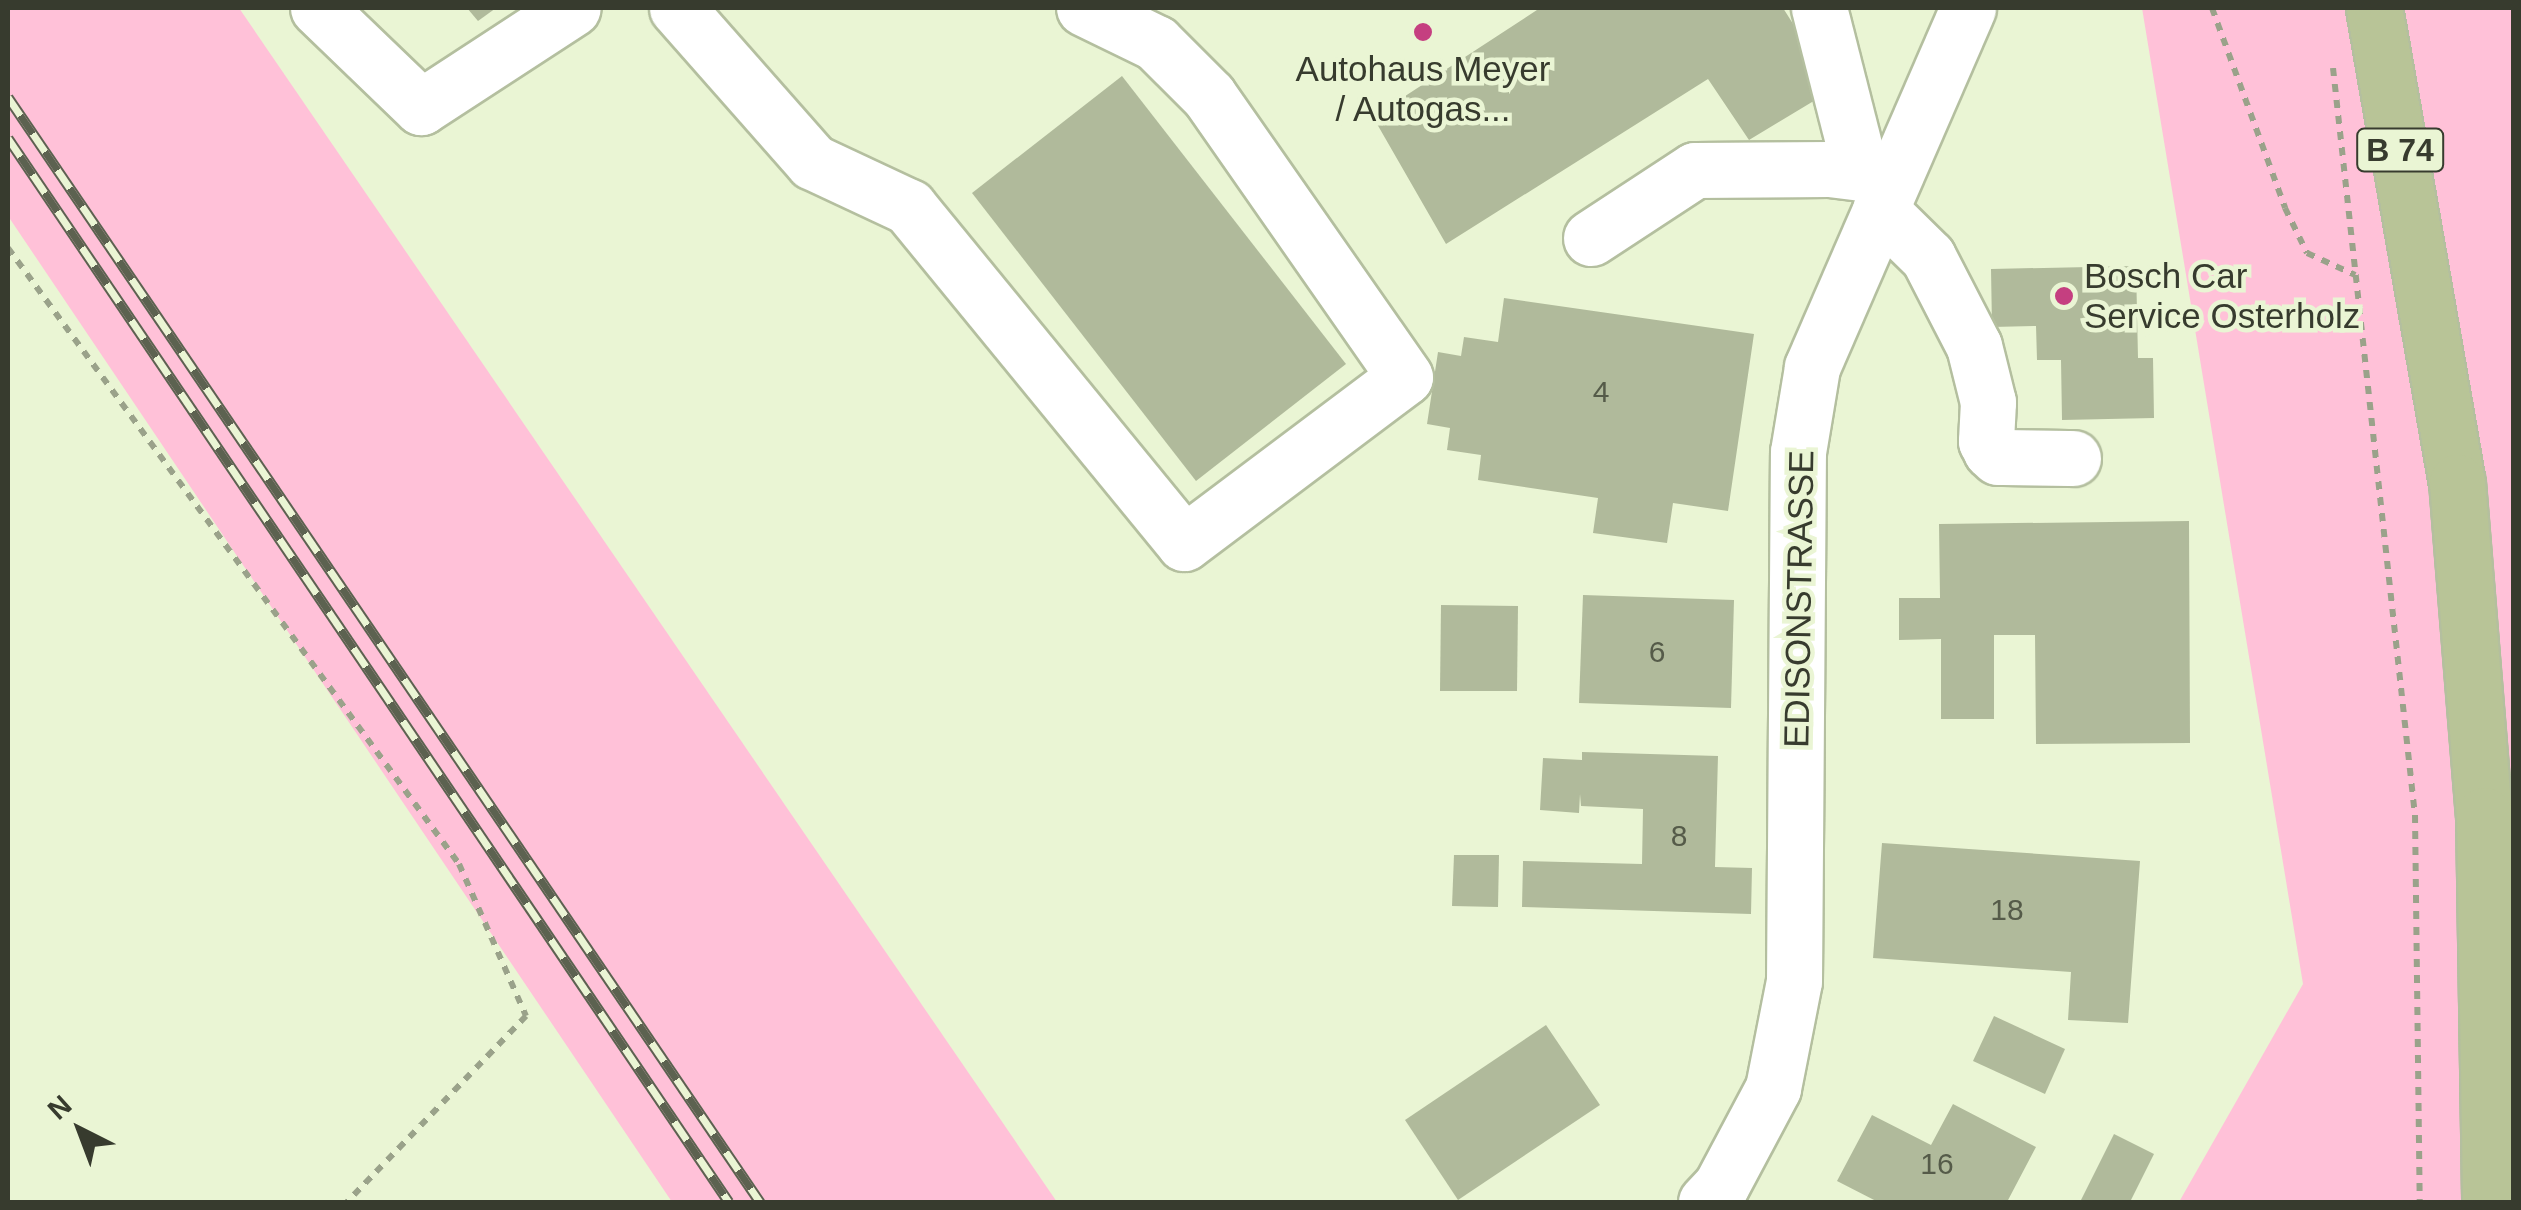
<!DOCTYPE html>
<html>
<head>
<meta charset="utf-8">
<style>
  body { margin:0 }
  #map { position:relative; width:2521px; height:1210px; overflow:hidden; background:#eaf5d4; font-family:Helvetica,sans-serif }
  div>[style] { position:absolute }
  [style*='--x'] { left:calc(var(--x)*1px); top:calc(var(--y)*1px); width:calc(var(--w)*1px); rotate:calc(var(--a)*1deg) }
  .green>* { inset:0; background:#ffc1d8 }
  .building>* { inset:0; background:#b0ba9b }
  .path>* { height:6px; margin-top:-3px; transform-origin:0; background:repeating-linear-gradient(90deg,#9aa28a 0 8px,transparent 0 16px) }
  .roads { filter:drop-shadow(2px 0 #b4bf9f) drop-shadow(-2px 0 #b4bf9f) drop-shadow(0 2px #b4bf9f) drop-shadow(0 -2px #b4bf9f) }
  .minor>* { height:55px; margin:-27.5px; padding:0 27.5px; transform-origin:27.5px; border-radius:27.5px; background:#fff }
  .major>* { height:55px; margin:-27.5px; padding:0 27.5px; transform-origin:27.5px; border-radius:27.5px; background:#b8c497 }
  .rail>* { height:11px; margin-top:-5.5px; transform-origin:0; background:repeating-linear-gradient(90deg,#eaf5d4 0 22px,#5c6250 0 44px); box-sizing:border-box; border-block:2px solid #5c6250 }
  .dots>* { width:28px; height:28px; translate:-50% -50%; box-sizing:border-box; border:5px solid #eaf5d4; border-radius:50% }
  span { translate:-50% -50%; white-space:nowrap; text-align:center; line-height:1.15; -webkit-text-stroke:9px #eaf5d4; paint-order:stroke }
  .number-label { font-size:30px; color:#555b49 }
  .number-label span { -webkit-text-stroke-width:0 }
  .shield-label span { padding:2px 8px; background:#eaf5d4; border:2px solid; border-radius:8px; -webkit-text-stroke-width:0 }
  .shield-label { font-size:32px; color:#373b2e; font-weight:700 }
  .poi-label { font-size:35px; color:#373b2e }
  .left { translate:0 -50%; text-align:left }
  .street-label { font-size:35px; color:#373b2e }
  .frame { position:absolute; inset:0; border:10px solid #373b2e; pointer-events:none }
  .north { position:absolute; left:30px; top:1080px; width:100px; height:100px; -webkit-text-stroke:8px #eaf5d4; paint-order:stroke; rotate:318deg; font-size:28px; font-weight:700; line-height:40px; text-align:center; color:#373b2e }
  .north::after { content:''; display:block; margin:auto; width:35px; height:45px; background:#373b2e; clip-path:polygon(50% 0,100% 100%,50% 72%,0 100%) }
</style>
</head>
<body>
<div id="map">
  <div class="green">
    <div style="clip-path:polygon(8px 8px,239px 8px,1057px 1202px,672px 1202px,8px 216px)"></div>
    <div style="clip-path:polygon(2142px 8px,2513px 8px,2513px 1202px,2179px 1202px,2303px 984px)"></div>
  </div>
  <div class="building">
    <div style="clip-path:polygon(467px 8px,496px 8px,478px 21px)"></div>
    <div style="clip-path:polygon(1540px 8px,1783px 8px,1823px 71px,1817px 99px,1749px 140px,1708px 79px,1446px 244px,1373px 117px)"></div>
    <div style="clip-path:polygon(1122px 76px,1346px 364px,1196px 481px,972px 193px)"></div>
    <div style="clip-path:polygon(2136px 266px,2138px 358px,2153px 358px,2154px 418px,2062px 420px,2061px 360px,2037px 360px,2036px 326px,1992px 327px,1991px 269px)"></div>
    <div style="clip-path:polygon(1504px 298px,1754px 334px,1728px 511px,1673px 503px,1667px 543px,1593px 533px,1598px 498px,1478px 480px,1481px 455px,1447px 450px,1450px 428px,1427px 424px,1438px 352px,1461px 356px,1464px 337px,1498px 342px)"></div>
    <div style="clip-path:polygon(2189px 521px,2190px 743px,2036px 744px,2035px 635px,1994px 635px,1994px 719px,1941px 719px,1941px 639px,1899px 640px,1899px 598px,1940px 598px,1939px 524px)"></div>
    <div style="clip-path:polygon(1583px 595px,1734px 600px,1731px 708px,1579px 703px)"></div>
    <div style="clip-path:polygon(1441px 605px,1518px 606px,1517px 691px,1440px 691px)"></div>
    <div style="clip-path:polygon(1582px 752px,1718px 756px,1715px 867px,1752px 868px,1751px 914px,1522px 907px,1523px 861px,1642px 864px,1643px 809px,1581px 806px,1580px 794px,1579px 813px,1540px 810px,1543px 758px,1582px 760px)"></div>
    <div style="clip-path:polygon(1882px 843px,2140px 861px,2128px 1023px,2068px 1020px,2071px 972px,1873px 958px)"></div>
    <div style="clip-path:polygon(1454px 855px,1499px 855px,1498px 907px,1452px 906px)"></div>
    <div style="clip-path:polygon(1994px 1016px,2065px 1049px,2045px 1094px,1973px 1061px)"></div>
    <div style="clip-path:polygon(1546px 1025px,1600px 1105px,1458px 1200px,1405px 1120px)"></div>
    <div style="clip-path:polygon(1953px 1104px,2036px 1147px,2007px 1202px,1878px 1202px,1837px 1181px,1872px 1115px,1931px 1145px)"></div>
    <div style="clip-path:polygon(2114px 1134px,2154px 1154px,2130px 1202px,2080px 1202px)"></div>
  </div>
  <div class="path">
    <div style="--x:2212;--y:8;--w:213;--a:69.9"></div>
    <div style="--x:2285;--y:208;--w:50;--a:63.9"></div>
    <div style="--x:2307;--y:253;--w:53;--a:24.6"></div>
    <div style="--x:2333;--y:68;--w:751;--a:83.74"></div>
    <div style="--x:2415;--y:815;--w:387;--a:89.3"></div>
    <div style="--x:8;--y:248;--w:763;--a:53.79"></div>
    <div style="--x:459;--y:864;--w:166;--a:66.2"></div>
    <div style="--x:526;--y:1016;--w:258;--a:133.9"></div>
  </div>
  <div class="roads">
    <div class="minor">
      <div style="--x:318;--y:8;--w:143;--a:43.9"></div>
      <div style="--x:421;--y:107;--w:181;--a:-33.1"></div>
      <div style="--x:677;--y:8;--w:205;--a:48.6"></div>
      <div style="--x:813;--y:162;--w:106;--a:25.1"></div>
      <div style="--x:909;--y:207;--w:434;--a:50.7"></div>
      <div style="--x:1184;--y:543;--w:276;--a:-36.9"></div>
      <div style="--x:1405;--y:377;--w:343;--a:-124.9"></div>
      <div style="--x:1209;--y:96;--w:75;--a:-135"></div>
      <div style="--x:1156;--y:43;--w:80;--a:-154.1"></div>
      <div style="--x:1819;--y:8;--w:170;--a:75.7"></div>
      <div style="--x:1880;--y:210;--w:67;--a:44.4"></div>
      <div style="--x:1928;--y:257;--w:100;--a:62.7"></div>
      <div style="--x:1974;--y:346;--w:58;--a:76"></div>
      <div style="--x:1988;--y:402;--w:39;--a:93"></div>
      <div style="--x:1986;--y:441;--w:11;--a:63"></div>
      <div style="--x:1991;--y:451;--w:9;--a:41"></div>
      <div style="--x:1998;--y:457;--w:75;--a:0.8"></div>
      <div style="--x:1591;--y:238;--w:124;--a:-33.2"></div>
      <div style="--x:1695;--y:170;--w:134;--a:-0.4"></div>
      <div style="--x:1829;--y:169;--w:65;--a:7"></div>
      <div style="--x:1706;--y:1202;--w:22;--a:-47"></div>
      <div style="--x:1721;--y:1186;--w:111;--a:-62"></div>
      <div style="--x:1773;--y:1088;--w:109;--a:-78.9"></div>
      <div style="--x:1794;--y:981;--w:529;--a:-89.57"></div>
      <div style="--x:1798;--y:452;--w:86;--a:-80.6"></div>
      <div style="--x:1812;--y:367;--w:391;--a:-66.5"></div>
    </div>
    <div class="major">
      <div style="--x:2374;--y:8;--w:481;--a:80.1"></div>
      <div style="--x:2457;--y:482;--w:334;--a:85.4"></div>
      <div style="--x:2484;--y:815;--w:387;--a:89.1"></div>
    </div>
  </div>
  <div class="rail">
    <div style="--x:8;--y:97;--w:1337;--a:55.76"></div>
    <div style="--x:8;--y:138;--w:1285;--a:55.88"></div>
  </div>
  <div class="dots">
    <div style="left:1423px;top:32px;background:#c53f80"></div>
    <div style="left:2064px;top:296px;background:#c53f80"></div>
  </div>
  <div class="number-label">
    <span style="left:1601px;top:392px">4</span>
    <span style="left:1657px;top:652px">6</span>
    <span style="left:1679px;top:836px">8</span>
    <span style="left:2007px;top:910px">18</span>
    <span style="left:1937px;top:1164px">16</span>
  </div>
  <div class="shield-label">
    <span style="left:2400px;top:150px">B 74</span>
  </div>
  <div class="poi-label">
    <span style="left:1423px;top:89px">Autohaus Meyer<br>/ Autogas...</span>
    <span class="left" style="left:2084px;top:296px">Bosch Car<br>Service Osterholz</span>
  </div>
  <div class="street-label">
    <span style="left:1799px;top:599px;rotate:-89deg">EDISONSTRASSE</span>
  </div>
  <div class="frame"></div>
  <div class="north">N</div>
</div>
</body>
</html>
